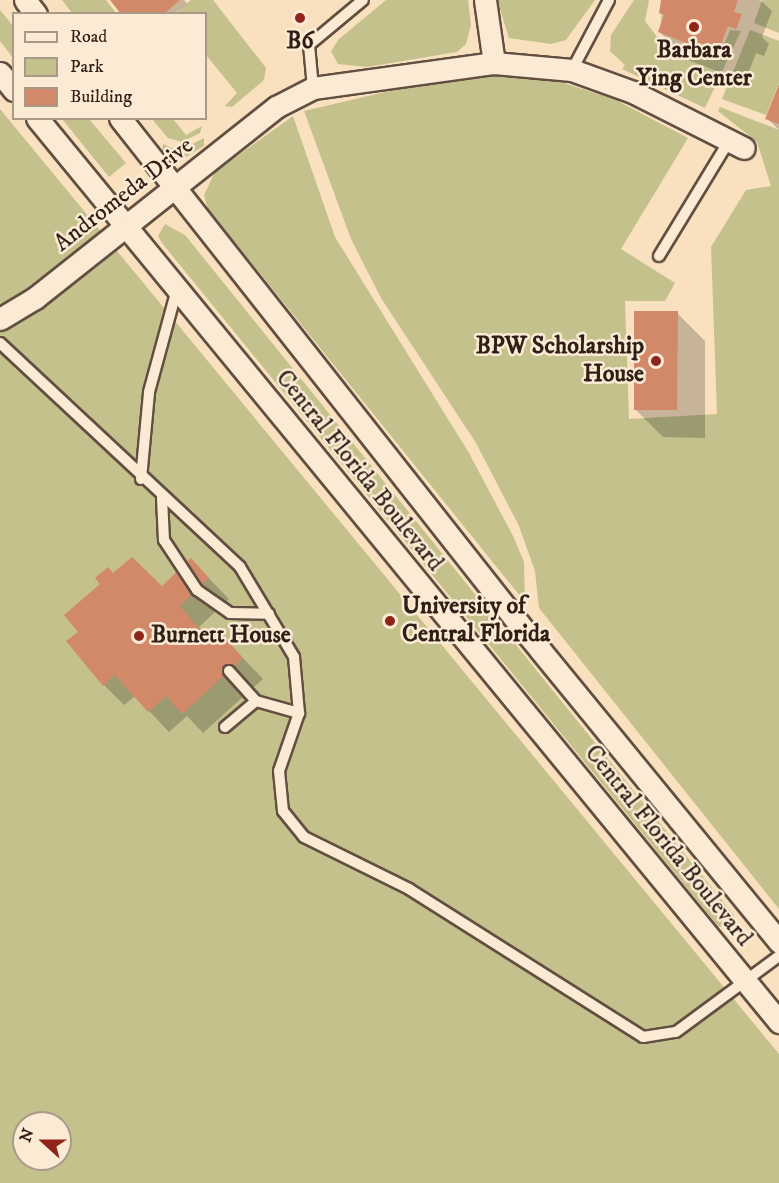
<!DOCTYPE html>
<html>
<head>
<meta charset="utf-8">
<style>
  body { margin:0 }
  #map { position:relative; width:779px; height:1183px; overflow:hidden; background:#f9e0be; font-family:"IM FELL DW Pica",serif }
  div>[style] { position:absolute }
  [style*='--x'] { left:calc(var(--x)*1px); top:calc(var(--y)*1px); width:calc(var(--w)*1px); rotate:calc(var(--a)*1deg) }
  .green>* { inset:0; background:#c4c18d }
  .shadow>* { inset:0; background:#0003 }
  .building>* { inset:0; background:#d2896a }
  .roads { filter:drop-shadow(2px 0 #624f41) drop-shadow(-2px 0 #624f41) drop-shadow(0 2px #624f41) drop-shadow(0 -2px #624f41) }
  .lane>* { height:10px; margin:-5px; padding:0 5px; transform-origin:5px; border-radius:5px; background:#fbebd5 }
  .street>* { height:21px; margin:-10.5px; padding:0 10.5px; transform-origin:10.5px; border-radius:10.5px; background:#fbebd5 }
  .dots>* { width:16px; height:16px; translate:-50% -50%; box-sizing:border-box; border:3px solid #fbebd5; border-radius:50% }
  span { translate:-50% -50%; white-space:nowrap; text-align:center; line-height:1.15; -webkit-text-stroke:5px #fbebd5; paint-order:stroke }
  .poi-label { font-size:24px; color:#2f1f17; font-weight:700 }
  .right { translate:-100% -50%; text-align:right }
  .left { translate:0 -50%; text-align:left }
  .street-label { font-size:24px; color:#2f1f17 }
  .legend { position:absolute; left:12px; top:12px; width:195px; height:108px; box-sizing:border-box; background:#fbebd5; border:2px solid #a99989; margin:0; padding:8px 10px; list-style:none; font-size:18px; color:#2f1f17 }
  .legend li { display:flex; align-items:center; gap:12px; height:30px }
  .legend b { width:30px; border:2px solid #a99989 }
  .north { position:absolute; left:12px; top:1111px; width:60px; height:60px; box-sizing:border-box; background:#fbebd5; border:2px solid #a99989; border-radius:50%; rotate:291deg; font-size:16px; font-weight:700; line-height:24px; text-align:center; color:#2f1f17 }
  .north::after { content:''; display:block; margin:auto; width:21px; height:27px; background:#8f2418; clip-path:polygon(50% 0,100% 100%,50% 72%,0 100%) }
</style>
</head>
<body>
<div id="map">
  <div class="green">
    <div style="clip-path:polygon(62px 0,106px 0,116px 13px,72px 13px)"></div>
    <div style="clip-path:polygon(191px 0,213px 0,266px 68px,264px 80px,232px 107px,225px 106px,237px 93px,206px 55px,206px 14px,176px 13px)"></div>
    <div style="clip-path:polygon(386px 0,468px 0,471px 25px,466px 44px,457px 52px,367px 67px,338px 64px,331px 51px,339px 39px)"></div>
    <div style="clip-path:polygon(497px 0,595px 0,566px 40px,551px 44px,509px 38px)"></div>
    <div style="clip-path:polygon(634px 0,649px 0,645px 21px,657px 37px,710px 58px,718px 60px,730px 30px,741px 31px,705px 108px,622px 69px,625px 65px,610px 51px,611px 35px)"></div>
    <div style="clip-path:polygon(762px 0,779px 0,779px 33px,754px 23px)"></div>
    <div style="clip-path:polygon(0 10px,13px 26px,13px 58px,0 41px)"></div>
    <div style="clip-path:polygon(750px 30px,779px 41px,779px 83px,766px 115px,722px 99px)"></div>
    <div style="clip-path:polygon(526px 71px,614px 99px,688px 138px,621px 249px,675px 283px,665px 301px,625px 301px,629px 419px,717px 414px,711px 247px,746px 190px,771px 186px,757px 142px,718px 111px,720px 107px,779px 130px,779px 909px,539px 608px,535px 571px,519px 526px,476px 443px,381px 298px,351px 239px,304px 111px,394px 90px)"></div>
    <div style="clip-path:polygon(evenodd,0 109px,779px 1054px,779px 1183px,0 1183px,0 109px,24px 1123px,60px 1123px,60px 1159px,24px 1159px,24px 1123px)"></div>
    <div style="clip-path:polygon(293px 116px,335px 237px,469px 453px,513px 536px,524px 562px,525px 602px,208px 209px,204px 195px,215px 172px)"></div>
    <div style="clip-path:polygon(62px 119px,89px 119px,126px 163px,109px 177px)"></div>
    <div style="clip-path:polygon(152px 119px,173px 119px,186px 135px,202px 126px,200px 133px,182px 142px,168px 138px)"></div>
    <div style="clip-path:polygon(204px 138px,204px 146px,186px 157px,162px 151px,163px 144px,179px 151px)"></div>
    <div style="clip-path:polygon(165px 224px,185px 235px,734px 915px,734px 930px,718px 926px,162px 243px,158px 236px)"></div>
  </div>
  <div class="shadow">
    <div style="clip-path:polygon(112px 0,184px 0,187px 4px,174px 14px,123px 14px)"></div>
    <div style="clip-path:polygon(663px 0,760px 0,772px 11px,762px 37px,769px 44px,764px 56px,756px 53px,745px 82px,688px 60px,660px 32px)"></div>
    <div style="clip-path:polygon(779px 88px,779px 130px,767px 118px)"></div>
    <div style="clip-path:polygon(677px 313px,705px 341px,705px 438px,663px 437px,635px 409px)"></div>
    <div style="clip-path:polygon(191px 560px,229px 599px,199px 627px,211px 640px,219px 633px,263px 679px,203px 733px,187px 716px,169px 732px,135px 696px,124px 705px,104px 685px,80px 632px,114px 575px,162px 588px)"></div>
  </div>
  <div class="building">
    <div style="clip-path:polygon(110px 0,180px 0,164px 14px,121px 14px)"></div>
    <div style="clip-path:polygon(661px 0,738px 0,734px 12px,742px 14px,736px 29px,728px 26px,717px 55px,658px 32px,664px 15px,659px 13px)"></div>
    <div style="clip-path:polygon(779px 84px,779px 124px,765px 119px)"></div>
    <div style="clip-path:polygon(634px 311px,678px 311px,677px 410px,634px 410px)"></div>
    <div style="clip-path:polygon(132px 557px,162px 586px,191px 558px,209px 578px,180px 606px,209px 640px,219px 631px,243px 658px,182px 714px,166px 696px,148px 712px,115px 675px,103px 686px,66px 641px,78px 632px,64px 615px,100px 584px,95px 578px,108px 567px,113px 573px)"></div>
  </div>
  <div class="roads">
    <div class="lane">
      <div style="--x:572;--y:70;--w:79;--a:-62.1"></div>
      <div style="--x:313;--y:88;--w:43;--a:-95.3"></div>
      <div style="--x:309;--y:45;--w:70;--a:-39.8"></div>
      <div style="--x:659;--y:256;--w:135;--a:-58.7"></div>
      <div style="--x:0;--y:343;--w:328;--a:43"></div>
      <div style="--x:240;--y:567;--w:105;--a:59"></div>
      <div style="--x:294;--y:657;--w:56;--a:84.9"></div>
      <div style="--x:299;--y:713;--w:61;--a:109"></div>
      <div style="--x:279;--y:771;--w:40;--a:84.3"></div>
      <div style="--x:283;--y:811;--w:33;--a:51"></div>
      <div style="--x:304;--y:837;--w:117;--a:26.3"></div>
      <div style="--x:409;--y:889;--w:277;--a:32.3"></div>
      <div style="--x:643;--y:1037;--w:33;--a:-9"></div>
      <div style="--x:676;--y:1032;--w:128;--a:-36.4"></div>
      <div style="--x:141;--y:479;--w:87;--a:-84.7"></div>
      <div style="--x:149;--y:392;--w:107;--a:-74.8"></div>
      <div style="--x:162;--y:498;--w:42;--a:87.3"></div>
      <div style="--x:164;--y:540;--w:60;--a:56.6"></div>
      <div style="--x:197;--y:590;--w:40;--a:34.9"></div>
      <div style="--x:230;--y:613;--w:39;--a:1"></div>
      <div style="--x:229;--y:671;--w:40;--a:48"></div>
      <div style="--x:256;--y:701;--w:45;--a:15.6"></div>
      <div style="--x:225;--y:727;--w:40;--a:-40"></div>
    </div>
    <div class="street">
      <div style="--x:25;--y:0;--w:18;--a:52"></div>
      <div style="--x:485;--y:0;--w:64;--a:81.9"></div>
      <div style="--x:0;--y:73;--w:22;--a:51"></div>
      <div style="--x:37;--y:118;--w:1170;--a:50.62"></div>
      <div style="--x:120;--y:118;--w:644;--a:51.74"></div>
      <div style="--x:519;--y:624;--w:411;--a:50.7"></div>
      <div style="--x:0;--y:319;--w:41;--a:-31"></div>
      <div style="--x:35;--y:298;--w:308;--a:-38.4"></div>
      <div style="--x:276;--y:107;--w:42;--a:-27.2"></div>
      <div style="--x:313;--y:88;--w:183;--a:-7.9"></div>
      <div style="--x:494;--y:63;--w:78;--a:5.1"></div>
      <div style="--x:572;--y:70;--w:65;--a:19.8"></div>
      <div style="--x:633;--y:92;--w:124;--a:26.8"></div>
    </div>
  </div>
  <div class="dots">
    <div style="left:300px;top:18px;background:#8f2418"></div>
    <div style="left:694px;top:27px;background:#8f2418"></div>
    <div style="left:656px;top:361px;background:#8f2418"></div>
    <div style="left:390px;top:621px;background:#8f2418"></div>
    <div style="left:139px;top:636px;background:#8f2418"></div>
  </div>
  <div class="poi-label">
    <span style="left:300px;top:42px">B6</span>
    <span style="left:694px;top:65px">Barbara<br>Ying Center</span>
    <span class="right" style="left:644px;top:361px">BPW Scholarship<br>House</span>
    <span class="left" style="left:402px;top:621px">University of<br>Central Florida</span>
    <span class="left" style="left:151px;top:636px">Burnett House</span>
  </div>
  <div class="street-label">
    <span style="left:124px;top:195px;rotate:-38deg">Andromeda Drive</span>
    <span style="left:359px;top:471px;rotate:51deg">Central Florida Boulevard</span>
    <span style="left:668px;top:846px;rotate:51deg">Central Florida Boulevard</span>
  </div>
  <ul class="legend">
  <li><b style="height:8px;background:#fbebd5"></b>Road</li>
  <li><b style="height:16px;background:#c4c18d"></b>Park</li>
  <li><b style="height:16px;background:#d2896a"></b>Building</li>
  </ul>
  <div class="north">N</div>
</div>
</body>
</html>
